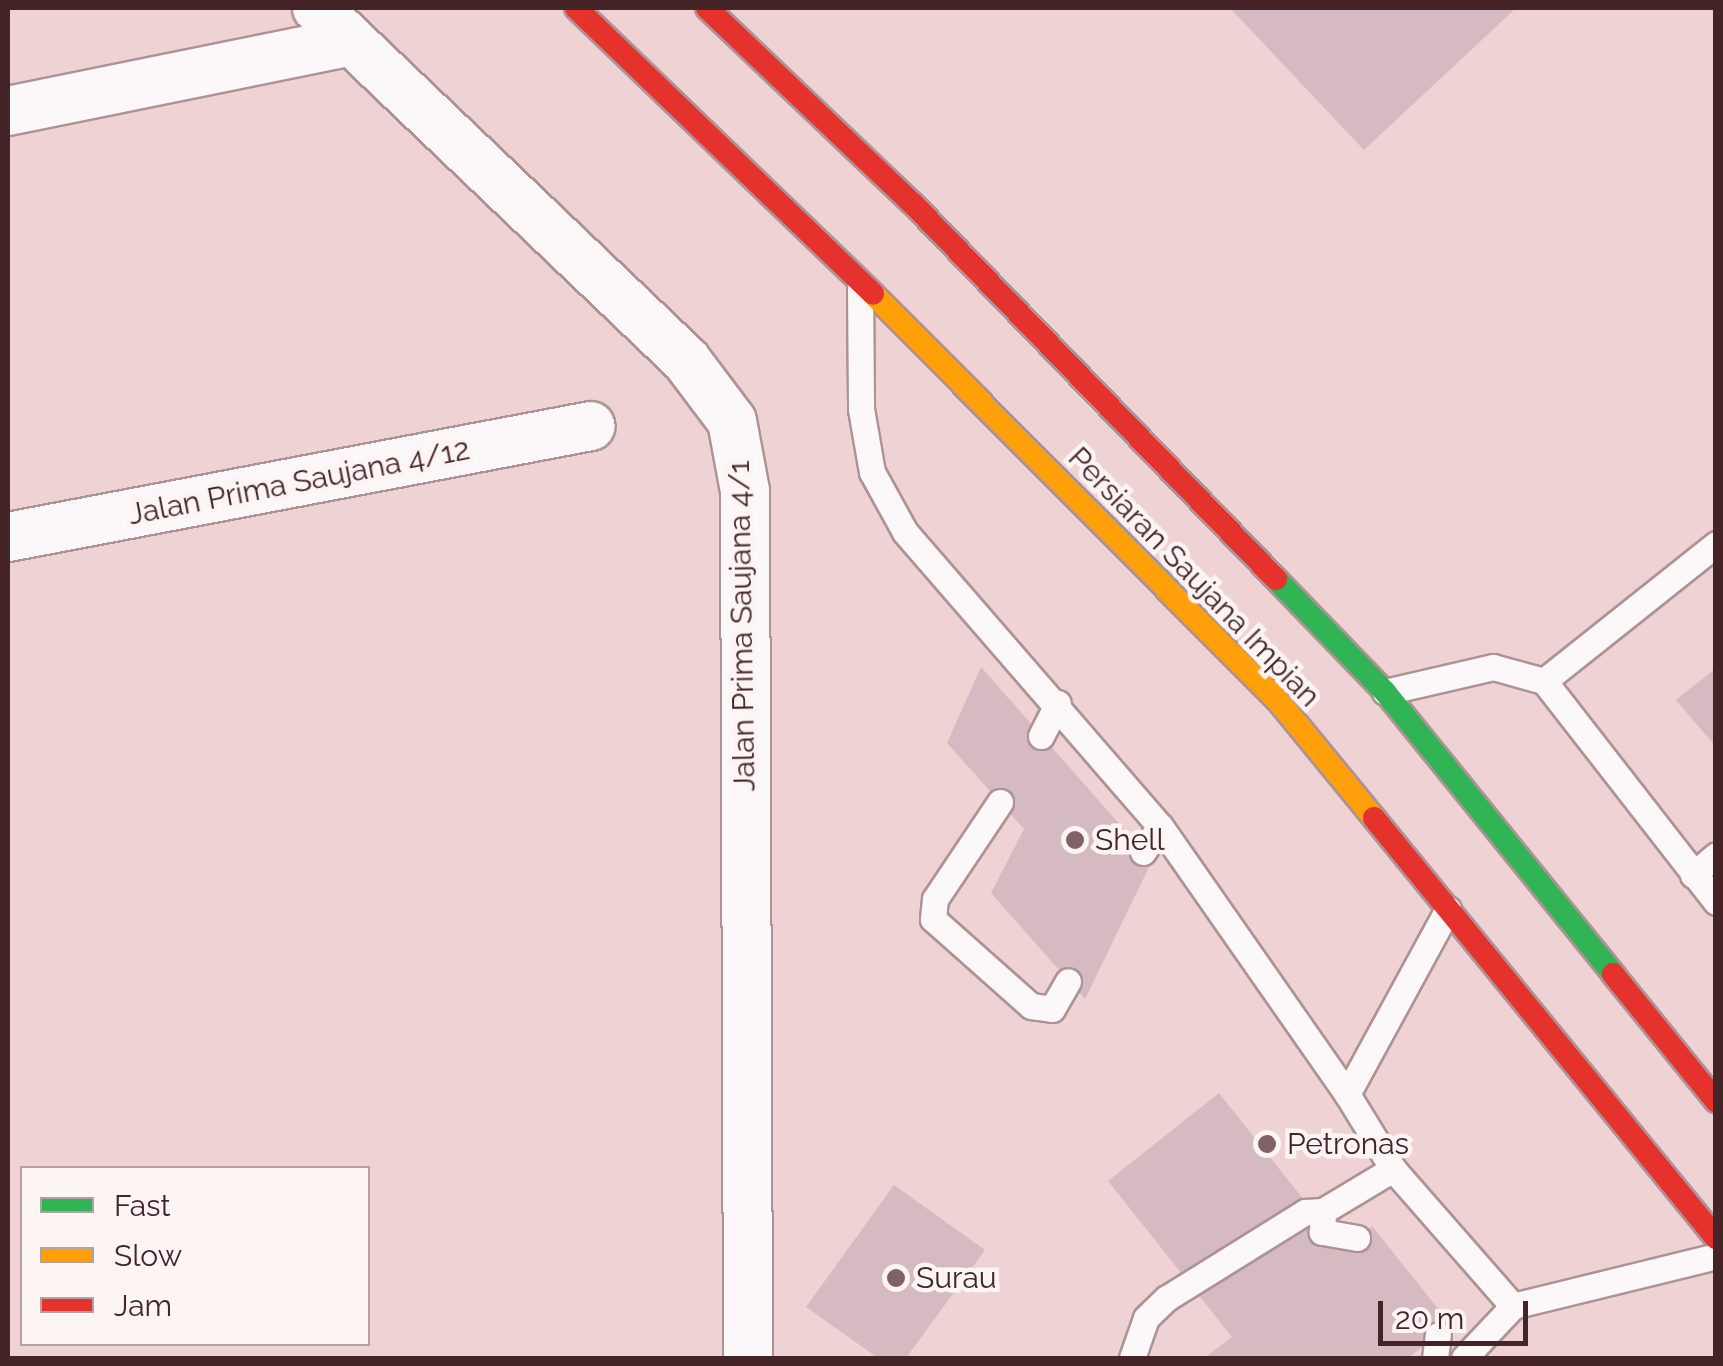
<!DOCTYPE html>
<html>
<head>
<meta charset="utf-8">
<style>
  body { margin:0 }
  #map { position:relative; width:1723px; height:1366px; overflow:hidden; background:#eed2d4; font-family:Raleway,sans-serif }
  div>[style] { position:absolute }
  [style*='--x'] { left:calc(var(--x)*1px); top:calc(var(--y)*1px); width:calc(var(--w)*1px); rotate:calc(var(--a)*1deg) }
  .building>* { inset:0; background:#d5bac1 }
  .roads { filter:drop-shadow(2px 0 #ad9395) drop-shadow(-2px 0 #ad9395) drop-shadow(0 2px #ad9395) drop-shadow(0 -2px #ad9395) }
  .lane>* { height:25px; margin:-12.5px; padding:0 12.5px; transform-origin:12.5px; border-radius:12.5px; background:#fcf8f9 }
  .street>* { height:48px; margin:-24px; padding:0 24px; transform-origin:24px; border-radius:24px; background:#fcf8f9 }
  .fast>* { height:22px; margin:-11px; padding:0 11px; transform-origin:11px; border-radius:11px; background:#30b455 }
  .slow>* { height:22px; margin:-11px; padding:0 11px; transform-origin:11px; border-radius:11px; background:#ff9f0a }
  .jam>* { height:22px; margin:-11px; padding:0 11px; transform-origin:11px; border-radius:11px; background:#e5322d }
  .dots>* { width:28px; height:28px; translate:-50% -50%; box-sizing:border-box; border:5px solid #fdf4f4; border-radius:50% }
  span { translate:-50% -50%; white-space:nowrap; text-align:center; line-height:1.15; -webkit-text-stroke:9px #fdf4f4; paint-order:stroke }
  .street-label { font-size:30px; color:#442427 }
  .poi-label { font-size:30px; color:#442427 }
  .left { translate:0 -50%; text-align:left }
  .frame { position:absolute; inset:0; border:10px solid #442427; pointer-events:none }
  .legend { position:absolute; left:20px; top:1166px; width:350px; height:180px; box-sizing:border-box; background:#fdf4f4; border:2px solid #b3a1a2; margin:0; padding:12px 18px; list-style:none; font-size:30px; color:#442427 }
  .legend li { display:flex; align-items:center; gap:20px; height:50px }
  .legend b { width:50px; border:2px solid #b3a1a2 }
  .scale { position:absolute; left:1378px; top:1301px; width:150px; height:45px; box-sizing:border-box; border:5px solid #442427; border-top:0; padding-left:12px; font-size:30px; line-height:35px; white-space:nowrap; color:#442427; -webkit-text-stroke:8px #fdf4f4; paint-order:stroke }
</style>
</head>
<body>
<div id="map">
  <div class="building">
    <div style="clip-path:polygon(1230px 8px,1516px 8px,1364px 150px)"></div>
    <div style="clip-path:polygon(981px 667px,1152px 861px,1085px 999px,991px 893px,1024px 829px,947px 743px)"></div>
    <div style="clip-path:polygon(1716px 668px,1716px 747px,1676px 700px)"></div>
    <div style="clip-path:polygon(1219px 1093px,1343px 1249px,1372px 1226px,1451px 1325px,1408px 1358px,1204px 1358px,1232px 1337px,1108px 1181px)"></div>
    <div style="clip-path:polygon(894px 1185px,985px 1250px,906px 1358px,878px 1358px,806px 1307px)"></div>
  </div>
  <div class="roads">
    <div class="lane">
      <div style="--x:860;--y:288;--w:121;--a:89.5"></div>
      <div style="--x:861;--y:409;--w:64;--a:80.1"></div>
      <div style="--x:872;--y:472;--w:68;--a:61.2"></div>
      <div style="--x:905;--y:532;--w:389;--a:49.1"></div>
      <div style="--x:1160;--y:826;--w:327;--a:55.1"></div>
      <div style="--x:1544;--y:681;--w:220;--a:-38.5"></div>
      <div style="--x:1385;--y:692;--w:111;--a:-13"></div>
      <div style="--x:1493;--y:667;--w:53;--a:15.4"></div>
      <div style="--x:1544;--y:681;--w:280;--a:52.1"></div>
      <div style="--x:1041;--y:736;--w:37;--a:-63"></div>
      <div style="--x:1000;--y:802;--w:117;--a:123.8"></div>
      <div style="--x:935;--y:899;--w:20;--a:96"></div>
      <div style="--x:933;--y:919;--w:131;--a:41.6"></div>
      <div style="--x:1031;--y:1006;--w:21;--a:8"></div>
      <div style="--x:1052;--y:1009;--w:32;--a:-60"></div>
      <div style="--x:1143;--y:852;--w:31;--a:-57"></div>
      <div style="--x:1693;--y:875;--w:30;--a:-41"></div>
      <div style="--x:1448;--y:909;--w:211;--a:118.6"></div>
      <div style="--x:1347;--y:1094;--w:88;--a:58.5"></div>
      <div style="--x:1393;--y:1169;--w:182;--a:48.8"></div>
      <div style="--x:1513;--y:1306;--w:209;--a:-13.8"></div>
      <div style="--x:1357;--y:1238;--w:36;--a:-170"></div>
      <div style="--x:1322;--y:1232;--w:21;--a:-87"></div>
      <div style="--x:1323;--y:1211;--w:82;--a:-31"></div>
      <div style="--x:1132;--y:1358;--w:42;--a:-70.7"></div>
      <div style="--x:1146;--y:1318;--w:29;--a:-44"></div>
      <div style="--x:1167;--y:1298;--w:163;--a:-31.9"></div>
      <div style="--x:1305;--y:1212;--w:18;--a:-3"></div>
      <div style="--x:1435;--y:1358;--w:23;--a:-83"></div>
      <div style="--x:1464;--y:1358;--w:71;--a:-46.7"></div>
    </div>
    <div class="street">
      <div style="--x:317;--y:8;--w:510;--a:43.65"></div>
      <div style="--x:686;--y:360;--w:76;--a:53"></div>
      <div style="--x:732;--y:421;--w:71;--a:79.5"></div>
      <div style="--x:745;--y:491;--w:867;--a:89.8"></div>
      <div style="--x:8;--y:111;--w:350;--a:-11.5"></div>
      <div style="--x:8;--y:537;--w:593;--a:-10.78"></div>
    </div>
    <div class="fast">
      <div style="--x:1276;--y:579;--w:157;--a:46"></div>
      <div style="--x:1385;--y:692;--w:363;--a:51"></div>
    </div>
    <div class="slow">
      <div style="--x:873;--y:294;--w:576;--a:45.14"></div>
      <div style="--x:1279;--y:702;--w:150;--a:50.7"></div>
    </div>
    <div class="jam">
      <div style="--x:576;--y:8;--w:412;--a:43.9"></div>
      <div style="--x:707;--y:8;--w:284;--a:43.6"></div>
      <div style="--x:913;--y:204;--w:522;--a:45.93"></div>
      <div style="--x:1374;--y:818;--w:542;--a:50.84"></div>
      <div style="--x:1613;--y:974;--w:164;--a:51"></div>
    </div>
  </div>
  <div class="dots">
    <div style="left:1075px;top:840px;background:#806164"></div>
    <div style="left:1267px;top:1144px;background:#806164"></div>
    <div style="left:896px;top:1278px;background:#806164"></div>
  </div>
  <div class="street-label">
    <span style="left:299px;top:482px;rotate:-11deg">Jalan Prima Saujana 4/12</span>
    <span style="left:1194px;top:577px;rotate:46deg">Persiaran Saujana Impian</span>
    <span style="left:742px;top:626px;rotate:-91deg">Jalan Prima Saujana 4/1</span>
  </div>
  <div class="poi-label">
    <span class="left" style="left:1095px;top:840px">Shell</span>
    <span class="left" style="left:1287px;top:1144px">Petronas</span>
    <span class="left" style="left:916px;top:1278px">Surau</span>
  </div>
  <div class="frame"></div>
  <ul class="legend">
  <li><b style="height:12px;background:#30b455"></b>Fast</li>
  <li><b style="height:12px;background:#ff9f0a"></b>Slow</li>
  <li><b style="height:12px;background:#e5322d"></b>Jam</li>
  </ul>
  <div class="scale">20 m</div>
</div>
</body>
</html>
